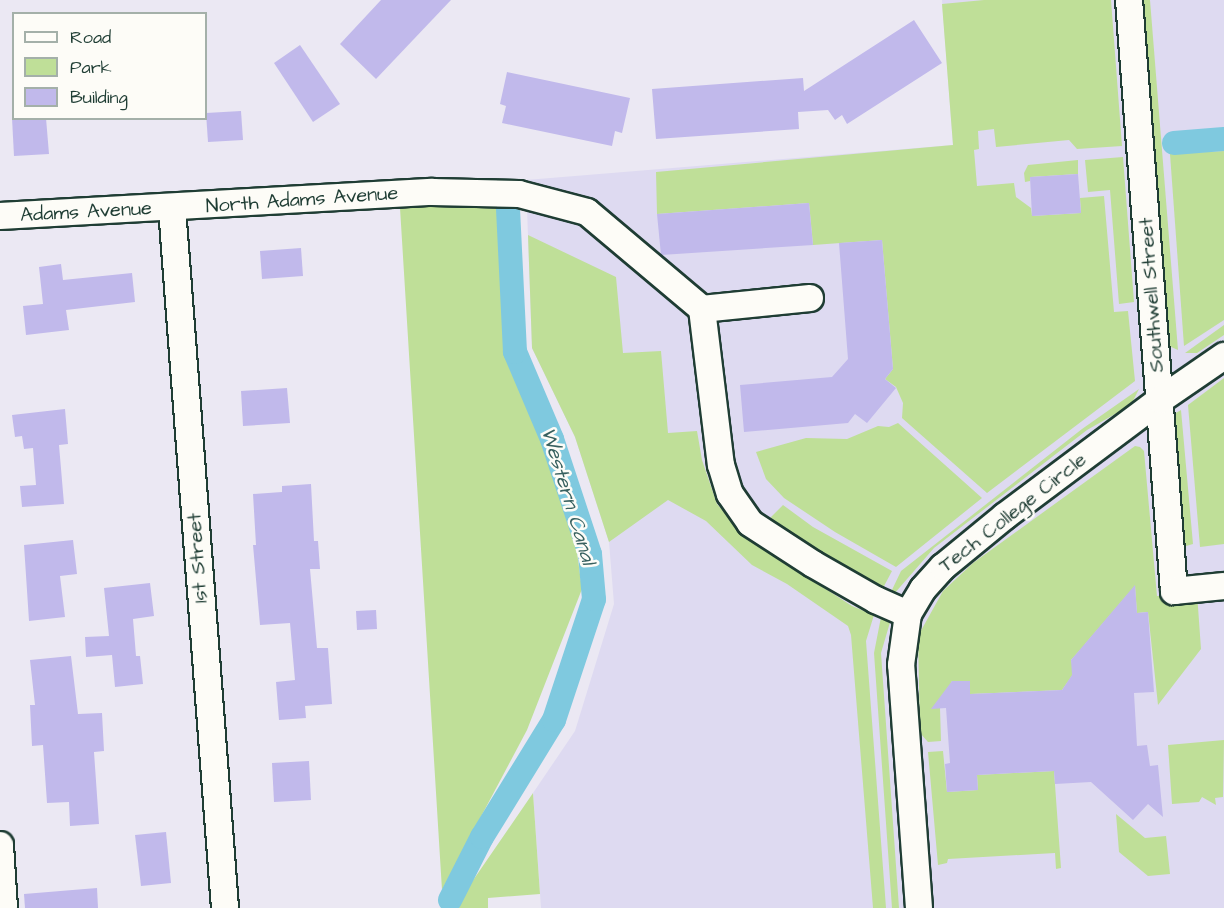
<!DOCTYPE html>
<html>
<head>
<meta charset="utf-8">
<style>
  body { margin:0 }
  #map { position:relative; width:1224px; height:908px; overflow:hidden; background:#ebe8f3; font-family:"Architects Daughter",sans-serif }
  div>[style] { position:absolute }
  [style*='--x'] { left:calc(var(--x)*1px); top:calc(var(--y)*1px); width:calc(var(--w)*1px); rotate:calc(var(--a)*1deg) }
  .built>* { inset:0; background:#dedaf1 }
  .green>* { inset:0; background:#bfdf98 }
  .canal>* { height:24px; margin:-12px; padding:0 12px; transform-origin:12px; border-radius:12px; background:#7fc9df }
  .building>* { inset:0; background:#c1b9eb }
  .roads { filter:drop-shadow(2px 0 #1f3d34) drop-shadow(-2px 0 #1f3d34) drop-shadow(0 2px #1f3d34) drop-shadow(0 -2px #1f3d34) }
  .minor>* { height:26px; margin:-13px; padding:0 13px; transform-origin:13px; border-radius:13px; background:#fdfcf7 }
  span { translate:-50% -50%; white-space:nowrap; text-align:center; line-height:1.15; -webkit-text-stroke:5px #fdfcf7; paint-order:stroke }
  .street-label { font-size:20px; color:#1f3d34 }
  .water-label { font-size:21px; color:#37605f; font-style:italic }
  .legend { position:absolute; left:12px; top:12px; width:195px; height:108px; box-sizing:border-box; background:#fdfcf7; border:2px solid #a4b0a9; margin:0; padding:8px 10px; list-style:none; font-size:18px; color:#1f3d34 }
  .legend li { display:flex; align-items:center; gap:12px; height:30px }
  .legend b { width:30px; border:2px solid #a4b0a9 }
</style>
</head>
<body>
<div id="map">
  <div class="built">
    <div style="clip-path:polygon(942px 0,1224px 0,1224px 908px,541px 908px,533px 793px,575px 731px,614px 604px,609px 542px,575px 437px,532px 348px,526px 180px,953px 145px)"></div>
  </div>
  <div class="green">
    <div style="clip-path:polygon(984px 0,1111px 0,1122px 146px,1077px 149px,1069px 140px,996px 147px,994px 129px,978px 131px,979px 149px,974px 150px,977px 186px,1014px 183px,1016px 197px,1031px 208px,1032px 216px,1081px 213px,1080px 198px,1104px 196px,1114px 312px,1128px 311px,1135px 381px,987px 493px,902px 418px,903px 403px,896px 387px,885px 379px,893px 369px,882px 240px,813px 245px,809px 203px,657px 214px,656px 172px,953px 145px,942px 4px)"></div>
    <div style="clip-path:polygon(1134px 0,1150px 0,1178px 350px,1169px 346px,1162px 337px)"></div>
    <div style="clip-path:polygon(1224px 151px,1224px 320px,1184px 346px,1170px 154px)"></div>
    <div style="clip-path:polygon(1123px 157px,1134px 302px,1119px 304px,1110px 190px,1088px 192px,1085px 160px)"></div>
    <div style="clip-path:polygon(1078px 160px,1078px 174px,1030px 177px,1030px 181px,1025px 182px,1024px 173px,1028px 165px)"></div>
    <div style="clip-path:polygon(497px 203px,508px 349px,573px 523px,582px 589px,527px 730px,442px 890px,400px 208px)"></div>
    <div style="clip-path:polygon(528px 235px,616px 277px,623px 353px,661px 351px,668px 433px,697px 431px,702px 460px,717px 504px,746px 537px,852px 606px,874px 615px,866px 641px,886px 908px,873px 908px,851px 635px,848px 626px,787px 584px,752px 565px,706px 521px,668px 500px,609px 542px,575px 437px,532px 348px)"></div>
    <div style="clip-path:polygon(1224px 325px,1224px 335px,1197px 353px,1185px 353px)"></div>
    <div style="clip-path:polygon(1224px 378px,1224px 544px,1200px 547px,1188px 405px)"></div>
    <div style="clip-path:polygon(1139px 389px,1131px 405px,1087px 430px,934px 548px,894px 594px,891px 592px,901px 571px,1082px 429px)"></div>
    <div style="clip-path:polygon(1181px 410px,1193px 544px,1186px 546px,1181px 543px,1169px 424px,1174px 414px)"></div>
    <div style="clip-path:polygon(898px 423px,982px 498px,896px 567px,835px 532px,784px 498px,766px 479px,756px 452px,806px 438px,847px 439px,878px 426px,889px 427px)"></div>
    <div style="clip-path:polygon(1135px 446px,1140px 447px,1144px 451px,1157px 596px,1197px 593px,1201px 649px,1158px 705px,1148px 612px,1137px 613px,1135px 586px,1085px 644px,1085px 650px,1080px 650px,1071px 660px,1074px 673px,1062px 690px,970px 694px,970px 681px,952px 681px,940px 708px,941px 741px,928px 742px,920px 733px,918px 636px,943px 591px,973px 563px)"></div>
    <div style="clip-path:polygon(783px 505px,813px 527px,892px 571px,883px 588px,841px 569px,773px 523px,771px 517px)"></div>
    <div style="clip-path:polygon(881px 617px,891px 619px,881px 653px,899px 908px,892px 908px,874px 653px)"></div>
    <div style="clip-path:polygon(1224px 740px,1223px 797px,1215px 798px,1216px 805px,1202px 797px,1199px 802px,1172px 804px,1168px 745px)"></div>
    <div style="clip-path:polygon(943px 751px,947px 792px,978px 790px,977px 775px,1054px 771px,1061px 868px,1056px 869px,1055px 853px,948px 859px,947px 863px,938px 865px,928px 752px)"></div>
    <div style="clip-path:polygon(533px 793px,540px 894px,488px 898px,488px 908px,454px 908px)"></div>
    <div style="clip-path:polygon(1116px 814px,1145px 838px,1166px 836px,1170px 874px,1148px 876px,1119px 852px)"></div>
  </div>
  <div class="canal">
    <div style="--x:1174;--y:143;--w:50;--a:-4.6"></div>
    <div style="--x:450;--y:900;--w:71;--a:-63.1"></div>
    <div style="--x:482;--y:837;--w:137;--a:-58.4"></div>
    <div style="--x:554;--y:720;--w:127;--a:-71.7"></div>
    <div style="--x:594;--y:599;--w:45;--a:-95.1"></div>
    <div style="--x:590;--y:554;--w:121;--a:-108.3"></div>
    <div style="--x:552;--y:439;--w:95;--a:-113"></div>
    <div style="--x:515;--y:352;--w:145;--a:-92.8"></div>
  </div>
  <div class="building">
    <div style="clip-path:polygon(381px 0,451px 0,376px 79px,340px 44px)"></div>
    <div style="clip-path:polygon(914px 20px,942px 63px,847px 124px,842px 115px,835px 120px,828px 110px,798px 112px,799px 129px,656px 139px,652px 89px,803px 78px,804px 91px)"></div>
    <div style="clip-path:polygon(300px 45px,340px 104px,313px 122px,274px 63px)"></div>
    <div style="clip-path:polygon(507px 72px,630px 98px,622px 133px,615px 131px,612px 146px,502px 123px,506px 106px,500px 104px)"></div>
    <div style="clip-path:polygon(241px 111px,243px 140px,208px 142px,206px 113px)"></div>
    <div style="clip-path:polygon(12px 118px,46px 118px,49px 154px,14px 156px)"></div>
    <div style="clip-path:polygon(1078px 174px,1081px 213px,1032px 216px,1030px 177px)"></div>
    <div style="clip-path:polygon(809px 203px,813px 245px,661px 255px,657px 214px)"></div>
    <div style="clip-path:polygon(882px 240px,893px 369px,885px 379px,896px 388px,867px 423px,855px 414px,848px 423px,744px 432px,740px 385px,832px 377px,848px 359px,839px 243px)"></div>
    <div style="clip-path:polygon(301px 248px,303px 276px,262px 279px,260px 251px)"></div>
    <div style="clip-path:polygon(61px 264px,63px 280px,132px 273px,135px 302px,66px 310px,69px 330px,26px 335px,23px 306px,43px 304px,39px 267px)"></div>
    <div style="clip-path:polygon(287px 388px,290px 423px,243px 426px,241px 391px)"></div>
    <div style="clip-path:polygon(65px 409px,68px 444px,59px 445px,64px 504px,22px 507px,20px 486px,36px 485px,33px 448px,24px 449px,22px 436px,15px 437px,12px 415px)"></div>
    <div style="clip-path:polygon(311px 484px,314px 541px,318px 541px,320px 569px,310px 569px,317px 648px,328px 648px,332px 704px,305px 706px,306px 718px,279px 720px,276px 682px,295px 680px,290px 623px,260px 625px,253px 545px,256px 545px,253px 494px,282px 492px,282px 486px)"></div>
    <div style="clip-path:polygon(73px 540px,77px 574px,60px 576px,65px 617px,29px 621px,24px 545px)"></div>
    <div style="clip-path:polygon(150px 583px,154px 616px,133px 619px,136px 656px,140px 656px,143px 684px,115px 687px,112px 655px,86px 657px,85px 637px,109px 636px,104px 588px)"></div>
    <div style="clip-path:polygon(1135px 585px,1137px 613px,1148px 612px,1154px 692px,1134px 693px,1137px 746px,1147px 745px,1150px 766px,1158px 765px,1163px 817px,1148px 804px,1133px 820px,1091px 782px,1055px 784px,1054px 771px,977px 775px,978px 790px,947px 792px,945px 764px,950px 763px,946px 708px,931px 709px,952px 681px,970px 681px,970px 694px,1062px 690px,1072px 675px,1071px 660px)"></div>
    <div style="clip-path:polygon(376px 610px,377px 629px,357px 630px,356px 611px)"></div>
    <div style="clip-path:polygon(71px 656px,78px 714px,102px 713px,104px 751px,94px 752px,99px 824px,70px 826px,69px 802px,47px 803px,43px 745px,32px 746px,30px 705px,35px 705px,30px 660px)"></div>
    <div style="clip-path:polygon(309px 761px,311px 800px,274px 802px,272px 763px)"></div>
    <div style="clip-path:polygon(166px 832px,171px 883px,141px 886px,135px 835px)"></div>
    <div style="clip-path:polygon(97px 888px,98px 908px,25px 908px,24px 894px)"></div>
  </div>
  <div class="roads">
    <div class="minor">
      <div style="--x:1129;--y:0;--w:593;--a:85.65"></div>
      <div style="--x:1174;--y:591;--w:50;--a:-5.7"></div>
      <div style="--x:172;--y:208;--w:702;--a:85.67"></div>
      <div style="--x:0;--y:216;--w:433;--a:-3.2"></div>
      <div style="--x:432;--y:192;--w:87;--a:1.3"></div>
      <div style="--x:519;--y:194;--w:70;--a:14.8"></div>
      <div style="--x:587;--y:212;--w:150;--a:40.1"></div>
      <div style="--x:810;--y:298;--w:109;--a:174.2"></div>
      <div style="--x:702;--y:309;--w:157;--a:83.1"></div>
      <div style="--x:721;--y:465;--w:30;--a:73"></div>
      <div style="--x:730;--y:494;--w:35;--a:55"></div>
      <div style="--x:750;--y:523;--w:75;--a:33.1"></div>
      <div style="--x:813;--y:564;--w:73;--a:29.7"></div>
      <div style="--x:876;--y:600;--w:35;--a:24"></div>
      <div style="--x:0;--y:845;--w:63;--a:86.4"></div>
      <div style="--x:919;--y:908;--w:244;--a:-94.2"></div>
      <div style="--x:901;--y:665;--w:51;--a:-82.2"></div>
      <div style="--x:908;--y:614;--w:29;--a:-59"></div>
      <div style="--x:923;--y:589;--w:30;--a:-48"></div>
      <div style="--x:943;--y:567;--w:80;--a:-39.4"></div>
      <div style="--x:1005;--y:516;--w:194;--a:-36.8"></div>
      <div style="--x:1160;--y:400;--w:78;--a:-34.5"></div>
    </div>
  </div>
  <div class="street-label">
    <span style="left:302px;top:200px;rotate:-4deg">North Adams Avenue</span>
    <span style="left:86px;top:212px;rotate:-3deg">Adams Avenue</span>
    <span style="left:1152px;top:295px;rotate:-94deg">Southwell Street</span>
    <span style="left:1013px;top:513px;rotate:-38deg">Tech College Circle</span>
    <span style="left:198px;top:558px;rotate:-94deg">1st Street</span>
  </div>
  <div class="water-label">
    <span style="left:568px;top:496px;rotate:73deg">Western Canal</span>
  </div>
  <ul class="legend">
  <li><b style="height:8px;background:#fdfcf7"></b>Road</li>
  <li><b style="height:16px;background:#bfdf98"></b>Park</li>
  <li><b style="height:16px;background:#c1b9eb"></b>Building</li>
  </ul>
</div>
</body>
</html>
